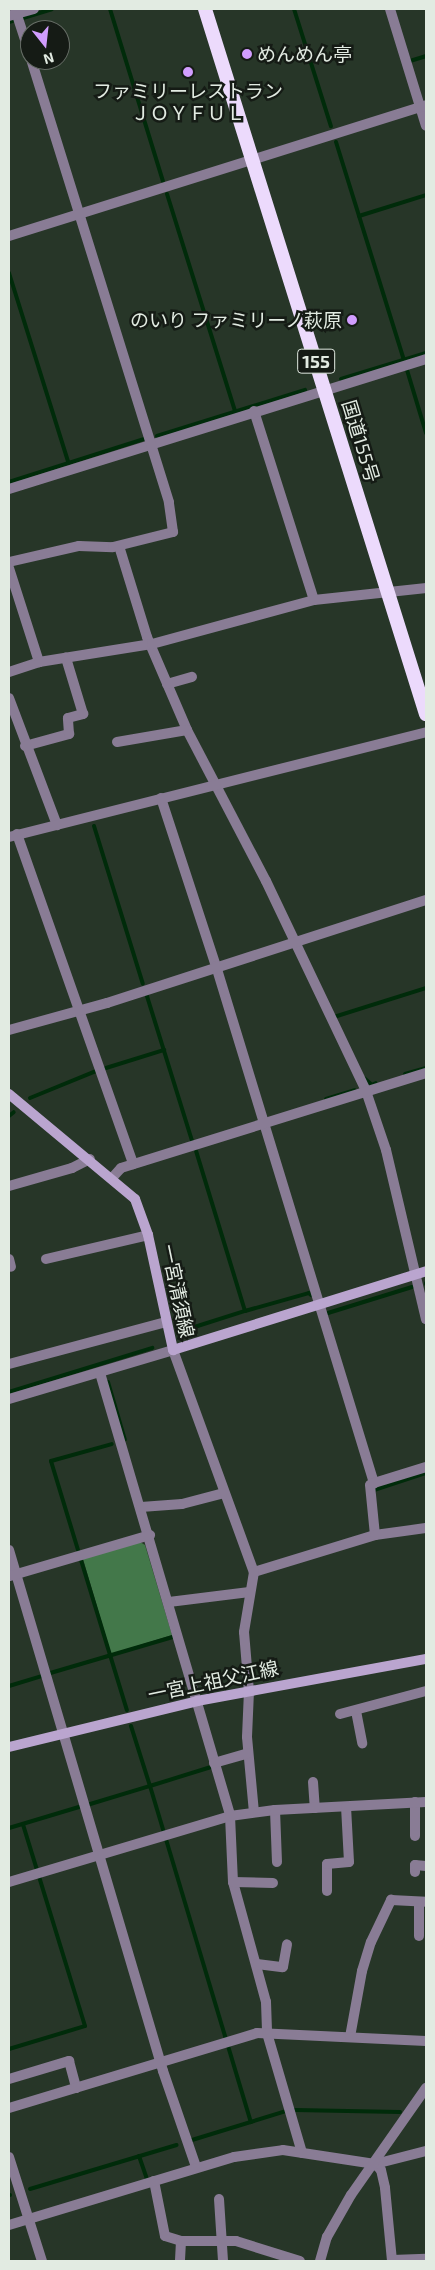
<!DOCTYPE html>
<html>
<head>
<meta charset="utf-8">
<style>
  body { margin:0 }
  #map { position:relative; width:435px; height:2270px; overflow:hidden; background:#273628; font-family:"Exo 2","Noto Sans JP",sans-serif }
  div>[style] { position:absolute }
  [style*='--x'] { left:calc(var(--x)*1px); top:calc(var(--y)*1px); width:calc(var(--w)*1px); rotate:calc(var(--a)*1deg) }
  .forest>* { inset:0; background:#43784a }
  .stream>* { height:4px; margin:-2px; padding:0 2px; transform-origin:2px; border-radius:2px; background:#002b0a }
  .minor>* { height:10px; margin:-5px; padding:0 5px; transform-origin:5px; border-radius:5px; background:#897c95 }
  .tertiary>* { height:10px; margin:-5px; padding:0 5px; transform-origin:5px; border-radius:5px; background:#897c95 }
  .secondary>* { height:10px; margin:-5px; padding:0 5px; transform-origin:5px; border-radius:5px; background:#baa5cf }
  .trunk>* { height:14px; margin:-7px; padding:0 7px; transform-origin:7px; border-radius:7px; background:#ecdafc }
  .dots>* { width:14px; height:14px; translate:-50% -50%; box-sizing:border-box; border:2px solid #151b15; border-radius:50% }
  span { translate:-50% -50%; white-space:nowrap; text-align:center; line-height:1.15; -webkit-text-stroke:5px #151b15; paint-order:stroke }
  .shield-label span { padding:1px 4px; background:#151b15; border:1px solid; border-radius:4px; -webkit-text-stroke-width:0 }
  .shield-label { font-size:18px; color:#e2ebe2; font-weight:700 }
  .poi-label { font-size:19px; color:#e2ebe2 }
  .left { translate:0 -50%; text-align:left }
  .right { translate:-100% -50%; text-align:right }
  .street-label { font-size:19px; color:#e2ebe2 }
  .frame { position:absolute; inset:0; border:10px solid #e2ebe2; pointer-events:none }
  .north { position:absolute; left:20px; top:20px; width:50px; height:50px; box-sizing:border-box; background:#151b15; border:1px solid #676e67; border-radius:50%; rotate:164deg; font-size:14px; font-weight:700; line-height:20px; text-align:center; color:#e2ebe2 }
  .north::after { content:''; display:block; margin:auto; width:18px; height:22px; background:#d19dfe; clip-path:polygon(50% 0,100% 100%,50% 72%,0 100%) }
</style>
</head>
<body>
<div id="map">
  <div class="forest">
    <div style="clip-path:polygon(140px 1542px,145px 1545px,172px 1635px,111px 1654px,83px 1559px)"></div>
  </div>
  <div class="stream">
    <div style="--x:110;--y:9;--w:180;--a:72.9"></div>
    <div style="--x:294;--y:9;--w:123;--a:72.5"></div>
    <div style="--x:23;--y:18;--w:30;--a:-17"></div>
    <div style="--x:9;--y:22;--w:6;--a:-18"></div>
    <div style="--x:410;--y:61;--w:17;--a:-17"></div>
    <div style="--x:336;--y:142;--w:228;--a:72.7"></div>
    <div style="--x:167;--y:194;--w:227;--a:72.6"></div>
    <div style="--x:359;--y:216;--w:70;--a:-17.4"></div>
    <div style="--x:9;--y:273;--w:200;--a:72.6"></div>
    <div style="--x:407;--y:370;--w:66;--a:73.2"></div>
    <div style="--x:341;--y:379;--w:89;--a:-17"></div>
    <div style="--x:157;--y:436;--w:155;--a:-17.3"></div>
    <div style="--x:9;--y:482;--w:142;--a:-17.7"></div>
    <div style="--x:94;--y:826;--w:165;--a:72.8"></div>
    <div style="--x:146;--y:993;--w:155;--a:72.7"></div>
    <div style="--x:334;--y:1017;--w:96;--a:-17.5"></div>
    <div style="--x:106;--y:1068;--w:61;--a:-17.2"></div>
    <div style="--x:405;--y:1074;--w:22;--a:-16"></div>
    <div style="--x:364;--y:1078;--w:11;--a:41"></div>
    <div style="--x:372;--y:1085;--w:4;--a:-27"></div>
    <div style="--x:30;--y:1098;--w:71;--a:-22.2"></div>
    <div style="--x:326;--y:1099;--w:30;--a:-17"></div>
    <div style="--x:9;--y:1116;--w:6;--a:-39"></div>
    <div style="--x:426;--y:1284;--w:1;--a:-90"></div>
    <div style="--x:245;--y:1311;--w:66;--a:-15.7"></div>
    <div style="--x:309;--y:1293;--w:3;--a:45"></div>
    <div style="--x:328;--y:1313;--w:88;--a:-17.2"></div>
    <div style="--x:185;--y:1330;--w:63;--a:-17.6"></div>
    <div style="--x:245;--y:1311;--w:167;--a:-107"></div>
    <div style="--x:108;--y:1382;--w:60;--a:73.7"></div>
    <div style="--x:9;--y:1392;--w:150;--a:-17.1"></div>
    <div style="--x:374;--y:1493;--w:3;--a:-90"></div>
    <div style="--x:374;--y:1490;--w:55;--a:-18.1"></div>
    <div style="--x:78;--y:1550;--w:93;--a:-106.9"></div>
    <div style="--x:51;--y:1461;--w:63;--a:-15.6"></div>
    <div style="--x:81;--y:1560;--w:157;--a:73"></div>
    <div style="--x:47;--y:1674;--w:131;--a:-16.4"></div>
    <div style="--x:9;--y:1686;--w:34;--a:-17"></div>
    <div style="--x:211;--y:1767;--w:64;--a:162.7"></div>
    <div style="--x:150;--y:1786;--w:351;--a:73.3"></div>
    <div style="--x:87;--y:1805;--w:66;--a:-16.8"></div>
    <div style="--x:150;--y:1786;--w:63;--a:-107.6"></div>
    <div style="--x:9;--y:1828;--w:73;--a:-16.7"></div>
    <div style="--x:9;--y:2049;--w:79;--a:-16.8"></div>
    <div style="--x:85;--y:2026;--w:211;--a:-107.1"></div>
    <div style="--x:295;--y:2110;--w:105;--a:1.1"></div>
    <div style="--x:192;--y:2140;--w:98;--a:-17.1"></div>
    <div style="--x:139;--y:2156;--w:24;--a:71"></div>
    <div style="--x:30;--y:2189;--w:153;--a:-16.7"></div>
    <div style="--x:9;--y:2195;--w:1;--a:0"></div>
  </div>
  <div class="minor">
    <div style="--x:15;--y:9;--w:48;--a:71.9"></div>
    <div style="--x:390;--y:9;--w:122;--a:72.9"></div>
    <div style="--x:9;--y:16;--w:26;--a:-16"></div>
    <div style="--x:254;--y:411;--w:198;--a:72.4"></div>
    <div style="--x:9;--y:489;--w:437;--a:-17.3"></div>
    <div style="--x:119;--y:546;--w:95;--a:72.9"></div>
    <div style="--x:147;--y:637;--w:101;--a:66.7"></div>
    <div style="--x:187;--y:730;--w:170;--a:62.4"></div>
    <div style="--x:266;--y:881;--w:233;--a:64.5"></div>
    <div style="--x:366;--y:1091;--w:62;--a:71.3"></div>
    <div style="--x:386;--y:1150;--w:174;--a:76.7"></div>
    <div style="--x:9;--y:562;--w:72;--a:-12.9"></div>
    <div style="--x:79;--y:546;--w:34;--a:2"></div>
    <div style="--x:113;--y:547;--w:62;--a:-14"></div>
    <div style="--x:173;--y:532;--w:30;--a:-98"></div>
    <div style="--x:169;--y:502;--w:463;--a:-107.3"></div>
    <div style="--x:9;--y:568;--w:99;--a:72.3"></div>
    <div style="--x:9;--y:672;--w:32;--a:-18"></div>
    <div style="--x:39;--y:662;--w:114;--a:-9.1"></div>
    <div style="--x:152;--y:644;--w:168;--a:-15.2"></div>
    <div style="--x:314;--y:600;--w:113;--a:-6.1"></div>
    <div style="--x:167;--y:684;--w:26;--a:-16"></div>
    <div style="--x:9;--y:698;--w:136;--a:69.3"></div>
    <div style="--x:117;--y:742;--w:71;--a:-9.7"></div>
    <div style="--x:25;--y:746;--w:46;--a:-15.3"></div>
    <div style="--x:69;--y:734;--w:16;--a:-94"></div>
    <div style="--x:68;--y:718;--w:16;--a:-15"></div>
    <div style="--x:83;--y:714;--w:59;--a:-106.9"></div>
    <div style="--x:161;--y:798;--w:177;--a:71.9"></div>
    <div style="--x:216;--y:966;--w:541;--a:73.01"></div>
    <div style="--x:374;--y:1483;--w:4;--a:153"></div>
    <div style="--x:370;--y:1485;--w:50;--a:84.3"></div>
    <div style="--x:17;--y:834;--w:350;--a:70.6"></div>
    <div style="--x:9;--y:1030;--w:102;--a:-15.4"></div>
    <div style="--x:107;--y:1003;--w:335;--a:-17.9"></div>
    <div style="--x:112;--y:1178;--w:13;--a:-48"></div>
    <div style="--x:121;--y:1168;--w:319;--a:-17.3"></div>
    <div style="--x:9;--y:1186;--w:66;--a:-15.9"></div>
    <div style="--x:72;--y:1168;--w:20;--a:-27"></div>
    <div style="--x:9;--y:1259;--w:8;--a:76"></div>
    <div style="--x:46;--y:1259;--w:105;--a:-13.2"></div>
    <div style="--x:9;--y:1364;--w:163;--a:-15"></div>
    <div style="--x:100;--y:1373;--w:462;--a:73.6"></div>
    <div style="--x:230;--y:1816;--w:66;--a:87.4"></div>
    <div style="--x:233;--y:1882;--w:124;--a:74.6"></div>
    <div style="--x:266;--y:2002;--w:31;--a:88"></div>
    <div style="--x:267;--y:2033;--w:125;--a:73.7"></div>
    <div style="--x:9;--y:1399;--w:171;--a:-16.6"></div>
    <div style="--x:374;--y:1483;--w:54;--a:-17.1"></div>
    <div style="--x:141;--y:1507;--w:41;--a:-4.2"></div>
    <div style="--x:182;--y:1504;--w:43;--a:-14.7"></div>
    <div style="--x:9;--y:1550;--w:543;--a:73.53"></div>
    <div style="--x:163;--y:2071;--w:102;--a:71"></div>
    <div style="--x:254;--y:1572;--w:127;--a:-17"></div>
    <div style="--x:375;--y:1535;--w:51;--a:-7.8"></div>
    <div style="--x:10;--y:1576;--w:146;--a:-16.3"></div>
    <div style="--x:169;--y:1602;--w:81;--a:-7.1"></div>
    <div style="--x:249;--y:1691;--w:46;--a:92.5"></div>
    <div style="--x:247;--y:1737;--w:75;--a:84.7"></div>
    <div style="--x:356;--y:1711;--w:33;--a:79"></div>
    <div style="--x:340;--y:1714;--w:89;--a:-15"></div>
    <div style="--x:214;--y:1763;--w:35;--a:-16"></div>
    <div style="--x:313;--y:1782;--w:26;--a:86"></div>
    <div style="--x:415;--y:1802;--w:34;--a:90"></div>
    <div style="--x:275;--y:1810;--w:52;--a:87.8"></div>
    <div style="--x:415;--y:1872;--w:7;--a:-90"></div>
    <div style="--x:415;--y:1865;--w:11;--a:5"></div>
    <div style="--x:9;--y:1882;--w:231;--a:-16.6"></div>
    <div style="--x:230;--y:1816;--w:45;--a:-7.6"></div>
    <div style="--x:275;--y:1810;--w:151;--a:-3"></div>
    <div style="--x:233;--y:1882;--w:40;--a:1.4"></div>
    <div style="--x:327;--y:1891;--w:27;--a:-90"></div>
    <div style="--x:327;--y:1864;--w:22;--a:-5"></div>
    <div style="--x:349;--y:1862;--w:55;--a:-93.1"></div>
    <div style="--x:419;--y:1936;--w:34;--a:-90"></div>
    <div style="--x:257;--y:1964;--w:26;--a:7"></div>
    <div style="--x:283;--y:1967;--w:23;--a:-80"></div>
    <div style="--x:350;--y:2037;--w:67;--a:-79.7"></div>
    <div style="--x:362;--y:1971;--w:30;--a:-73"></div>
    <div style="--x:371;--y:1942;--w:47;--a:-64.5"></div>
    <div style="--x:391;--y:1900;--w:35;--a:3"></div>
    <div style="--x:9;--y:2079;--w:63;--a:-16.7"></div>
    <div style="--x:69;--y:2061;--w:28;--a:75"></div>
    <div style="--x:9;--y:2108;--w:259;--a:-16.8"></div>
    <div style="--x:257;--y:2033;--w:169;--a:2.7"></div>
    <div style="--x:9;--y:2157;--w:109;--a:72.4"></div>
    <div style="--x:375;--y:2164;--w:8;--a:45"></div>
    <div style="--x:381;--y:2170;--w:18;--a:77"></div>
    <div style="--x:385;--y:2188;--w:73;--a:84.5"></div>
    <div style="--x:154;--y:2181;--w:56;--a:78.7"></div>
    <div style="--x:165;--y:2236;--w:17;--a:17"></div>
    <div style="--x:181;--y:2241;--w:20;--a:93"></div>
    <div style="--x:219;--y:2199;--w:62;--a:86.3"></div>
    <div style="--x:9;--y:2225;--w:235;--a:-16.8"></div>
    <div style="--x:234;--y:2157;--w:49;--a:-8.1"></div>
    <div style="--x:283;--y:2150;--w:93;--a:8.7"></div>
    <div style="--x:375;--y:2164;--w:53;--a:-14.3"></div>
    <div style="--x:181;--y:2241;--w:55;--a:0"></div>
    <div style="--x:236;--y:2241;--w:67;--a:17.4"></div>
    <div style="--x:392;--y:2260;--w:34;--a:-2"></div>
    <div style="--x:320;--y:2261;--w:25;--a:-74"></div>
    <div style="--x:327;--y:2237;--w:48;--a:-60.3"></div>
    <div style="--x:351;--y:2195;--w:131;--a:-55"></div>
  </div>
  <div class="tertiary">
    <div style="--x:9;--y:236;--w:437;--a:-17.4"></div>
    <div style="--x:9;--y:837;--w:430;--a:-14.1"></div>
    <div style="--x:173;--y:1350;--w:236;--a:70"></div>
    <div style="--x:254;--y:1572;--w:61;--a:99.5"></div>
    <div style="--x:244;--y:1632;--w:59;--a:85.2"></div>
  </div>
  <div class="secondary">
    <div style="--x:9;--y:1094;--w:164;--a:39.8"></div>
    <div style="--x:135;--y:1199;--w:38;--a:70"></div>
    <div style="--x:148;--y:1235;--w:118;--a:77.7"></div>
    <div style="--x:173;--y:1350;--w:265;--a:-17.3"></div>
    <div style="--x:9;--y:1747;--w:194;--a:-13.7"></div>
    <div style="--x:197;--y:1701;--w:233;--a:-10.4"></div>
  </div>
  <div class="trunk">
    <div style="--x:205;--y:9;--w:739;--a:72.6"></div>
  </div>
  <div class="dots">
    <div style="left:247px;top:54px;background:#d19dfe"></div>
    <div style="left:188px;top:72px;background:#d19dfe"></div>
    <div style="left:352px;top:320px;background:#d19dfe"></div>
  </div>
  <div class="shield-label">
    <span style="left:316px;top:361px">155</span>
  </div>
  <div class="poi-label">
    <span class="left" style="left:257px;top:54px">めんめん亭</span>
    <span style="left:188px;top:102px">ファミリーレストラン<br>ＪＯＹＦＵＬ</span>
    <span class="right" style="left:342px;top:320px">のいり ファミリーノ萩原</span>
  </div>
  <div class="street-label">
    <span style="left:361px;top:441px;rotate:73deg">国道155号</span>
    <span style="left:178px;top:1291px;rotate:78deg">一宮清須線</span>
    <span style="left:213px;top:1681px;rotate:-12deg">一宮上祖父江線</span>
  </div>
  <div class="frame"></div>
  <div class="north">N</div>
</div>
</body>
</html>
